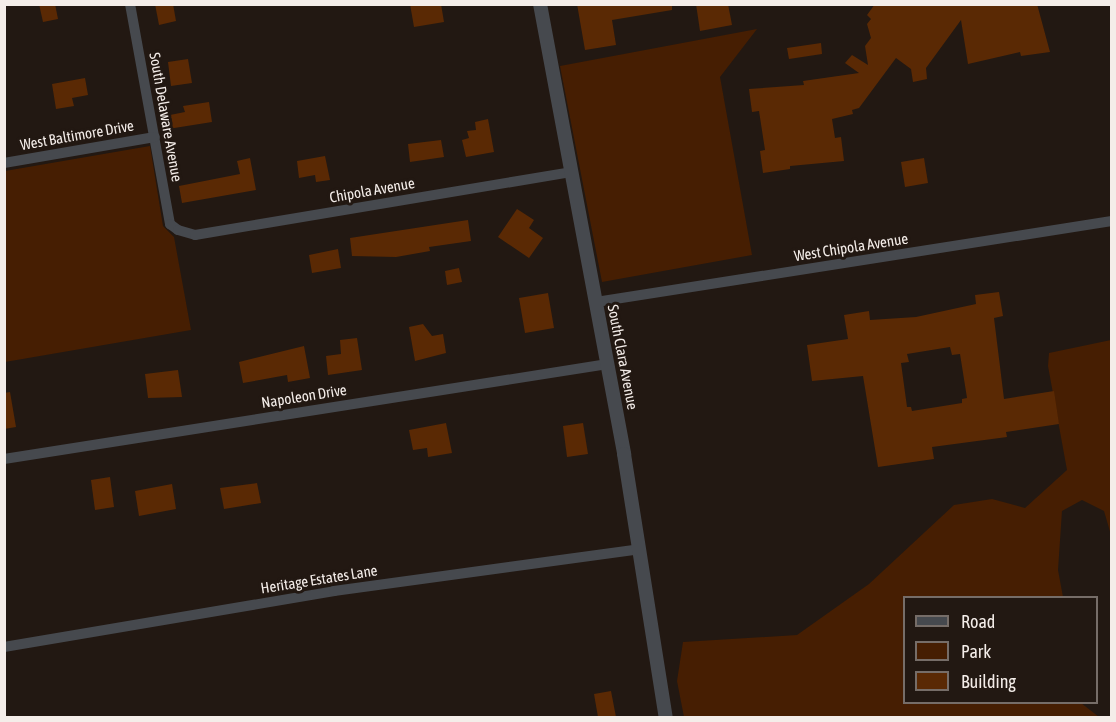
<!DOCTYPE html>
<html>
<head>
<meta charset="utf-8">
<style>
  body { margin:0 }
  #map { position:relative; width:1116px; height:722px; overflow:hidden; background:#221812; font-family:"Asap Condensed",sans-serif }
  div>[style] { position:absolute }
  [style*='--x'] { left:calc(var(--x)*1px); top:calc(var(--y)*1px); width:calc(var(--w)*1px); rotate:calc(var(--a)*1deg) }
  .green>* { inset:0; background:#461e02 }
  .building>* { inset:0; background:#5a2904 }
  .minor>* { height:10px; margin:-5px; padding:0 5px; transform-origin:5px; border-radius:5px; background:#46494e }
  .tertiary>* { height:14px; margin:-7px; padding:0 7px; transform-origin:7px; border-radius:7px; background:#46494e }
  span { translate:-50% -50%; white-space:nowrap; text-align:center; line-height:1.15; -webkit-text-stroke:6px #221812; paint-order:stroke }
  .street-label { font-size:15px; color:#f4ede9 }
  .frame { position:absolute; inset:0; border:6px solid #f4ede9; pointer-events:none }
  .legend { position:absolute; left:903px; top:596px; width:195px; height:108px; box-sizing:border-box; background:#221812; border:2px solid #766d68; margin:0; padding:8px 10px; list-style:none; font-size:18px; color:#f4ede9 }
  .legend li { display:flex; align-items:center; gap:12px; height:30px }
  .legend b { width:30px; border:2px solid #766d68 }
</style>
</head>
<body>
<div id="map">
  <div class="green">
    <div style="clip-path:polygon(757px 29px,720px 77px,752px 255px,602px 282px,560px 66px)"></div>
    <div style="clip-path:polygon(150px 146px,163px 226px,174px 237px,191px 330px,5px 362px,5px 171px)"></div>
    <div style="clip-path:polygon(1111px 340px,1111px 535px,1104px 511px,1082px 500px,1062px 511px,1058px 570px,1063px 597px,904px 598px,904px 702px,1081px 703px,1099px 717px,684px 717px,677px 681px,683px 642px,797px 635px,869px 584px,954px 505px,992px 499px,1025px 508px,1067px 470px,1048px 366px,1049px 353px)"></div>
  </div>
  <div class="building">
    <div style="clip-path:polygon(39px 4px,55px 4px,58px 19px,43px 22px)"></div>
    <div style="clip-path:polygon(155px 4px,173px 4px,176px 21px,159px 25px)"></div>
    <div style="clip-path:polygon(410px 4px,441px 4px,444px 22px,414px 27px)"></div>
    <div style="clip-path:polygon(577px 4px,672px 4px,672px 10px,612px 20px,616px 45px,585px 50px)"></div>
    <div style="clip-path:polygon(696px 4px,728px 4px,732px 25px,700px 31px)"></div>
    <div style="clip-path:polygon(875px 4px,1037px 4px,1050px 52px,1021px 56px,1020px 52px,968px 64px,961px 20px,926px 68px,927px 79px,913px 82px,911px 69px,896px 58px,859px 108px,852px 110px,853px 114px,832px 119px,835px 138px,841px 137px,844px 161px,790px 166px,790px 169px,763px 173px,760px 151px,765px 150px,759px 111px,752px 112px,749px 89px,804px 85px,803px 81px,859px 73px,845px 63px,852px 55px,868px 65px,865px 46px,871px 38px,867px 24px,871px 19px,867px 15px)"></div>
    <div style="clip-path:polygon(821px 43px,822px 54px,789px 59px,787px 48px)"></div>
    <div style="clip-path:polygon(188px 59px,192px 83px,171px 86px,168px 62px)"></div>
    <div style="clip-path:polygon(85px 78px,88px 95px,72px 98px,74px 106px,56px 109px,52px 84px)"></div>
    <div style="clip-path:polygon(209px 102px,212px 122px,168px 129px,165px 116px,185px 112px,183px 106px)"></div>
    <div style="clip-path:polygon(488px 119px,494px 152px,466px 157px,462px 140px,469px 138px,467px 131px,476px 130px,475px 122px)"></div>
    <div style="clip-path:polygon(441px 140px,444px 157px,410px 162px,408px 144px)"></div>
    <div style="clip-path:polygon(325px 156px,330px 180px,316px 182px,315px 175px,299px 178px,297px 161px)"></div>
    <div style="clip-path:polygon(250px 158px,256px 190px,182px 203px,179px 186px,240px 174px,237px 161px)"></div>
    <div style="clip-path:polygon(924px 158px,928px 183px,905px 187px,901px 162px)"></div>
    <div style="clip-path:polygon(517px 209px,534px 220px,529px 228px,543px 238px,529px 258px,498px 237px)"></div>
    <div style="clip-path:polygon(468px 220px,471px 241px,429px 247px,430px 251px,396px 257px,352px 256px,350px 238px)"></div>
    <div style="clip-path:polygon(338px 249px,341px 268px,312px 273px,309px 255px)"></div>
    <div style="clip-path:polygon(459px 268px,462px 282px,447px 285px,445px 271px)"></div>
    <div style="clip-path:polygon(evenodd,999px 292px,1003px 316px,994px 318px,1004px 399px,1054px 391px,1059px 424px,1006px 432px,1007px 437px,932px 447px,934px 459px,878px 467px,863px 376px,812px 381px,807px 345px,848px 339px,844px 315px,869px 311px,870px 320px,916px 317px,976px 304px,975px 295px,999px 292px,950px 347px,952px 355px,960px 354px,967px 398px,962px 399px,962px 403px,912px 411px,911px 407px,907px 407px,901px 363px,909px 362px,907px 354px,950px 347px)"></div>
    <div style="clip-path:polygon(548px 293px,554px 328px,525px 333px,519px 298px)"></div>
    <div style="clip-path:polygon(423px 324px,432px 336px,443px 334px,446px 353px,415px 361px,409px 327px)"></div>
    <div style="clip-path:polygon(357px 338px,362px 370px,328px 375px,326px 356px,341px 354px,340px 340px)"></div>
    <div style="clip-path:polygon(304px 346px,310px 378px,288px 382px,287px 375px,243px 383px,239px 362px)"></div>
    <div style="clip-path:polygon(178px 370px,182px 397px,148px 398px,145px 374px)"></div>
    <div style="clip-path:polygon(10px 392px,16px 427px,4px 429px,4px 393px)"></div>
    <div style="clip-path:polygon(446px 423px,452px 453px,428px 457px,427px 448px,413px 450px,409px 430px)"></div>
    <div style="clip-path:polygon(583px 423px,588px 454px,567px 457px,563px 426px)"></div>
    <div style="clip-path:polygon(110px 477px,114px 507px,95px 510px,91px 480px)"></div>
    <div style="clip-path:polygon(257px 483px,261px 503px,224px 509px,220px 488px)"></div>
    <div style="clip-path:polygon(172px 484px,176px 509px,139px 516px,135px 491px)"></div>
    <div style="clip-path:polygon(611px 691px,616px 717px,598px 717px,594px 694px)"></div>
  </div>
  <div class="minor">
    <div style="--x:130;--y:4;--w:224;--a:79.7"></div>
    <div style="--x:170;--y:224;--w:10;--a:37"></div>
    <div style="--x:178;--y:230;--w:18;--a:16"></div>
    <div style="--x:195;--y:235;--w:381;--a:-9.5"></div>
    <div style="--x:4;--y:163;--w:153;--a:-9.8"></div>
    <div style="--x:596;--y:302;--w:522;--a:-8.92"></div>
    <div style="--x:4;--y:459;--w:611;--a:-8.94"></div>
    <div style="--x:4;--y:647;--w:335;--a:-9.6"></div>
    <div style="--x:334;--y:591;--w:308;--a:-7.8"></div>
  </div>
  <div class="tertiary">
    <div style="--x:540;--y:4;--w:458;--a:79.4"></div>
    <div style="--x:624;--y:454;--w:267;--a:81"></div>
  </div>
  <div class="street-label">
    <span style="left:166px;top:117px;rotate:80deg">South Delaware Avenue</span>
    <span style="left:77px;top:135px;rotate:-10deg">West Baltimore Drive</span>
    <span style="left:372px;top:190px;rotate:-10deg">Chipola Avenue</span>
    <span style="left:851px;top:247px;rotate:-9deg">West Chipola Avenue</span>
    <span style="left:623px;top:357px;rotate:79deg">South Clara Avenue</span>
    <span style="left:304px;top:396px;rotate:-9deg">Napoleon Drive</span>
    <span style="left:319px;top:579px;rotate:-9deg">Heritage Estates Lane</span>
  </div>
  <div class="frame"></div>
  <ul class="legend">
  <li><b style="height:8px;background:#46494e"></b>Road</li>
  <li><b style="height:16px;background:#461e02"></b>Park</li>
  <li><b style="height:16px;background:#5a2904"></b>Building</li>
  </ul>
</div>
</body>
</html>
